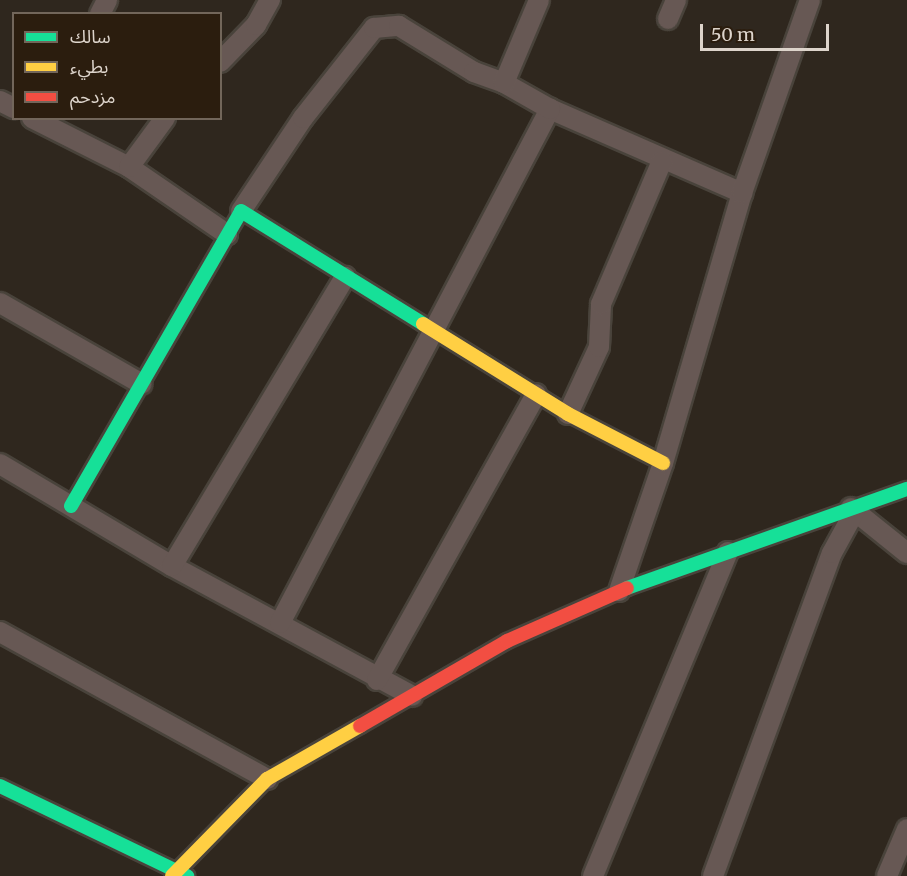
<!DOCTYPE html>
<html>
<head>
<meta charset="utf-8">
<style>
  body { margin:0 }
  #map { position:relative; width:907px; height:876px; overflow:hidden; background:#2f271e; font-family:Merriweather,"Noto Sans Arabic",serif }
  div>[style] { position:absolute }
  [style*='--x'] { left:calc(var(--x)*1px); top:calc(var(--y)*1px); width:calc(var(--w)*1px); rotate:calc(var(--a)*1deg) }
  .roads { filter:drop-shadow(2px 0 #49433b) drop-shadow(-2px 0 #49433b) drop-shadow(0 2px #49433b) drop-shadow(0 -2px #49433b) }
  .street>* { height:20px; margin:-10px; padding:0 10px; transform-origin:10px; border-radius:10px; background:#675854 }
  .fast>* { height:14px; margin:-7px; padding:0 7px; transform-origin:7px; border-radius:7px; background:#16e098 }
  .slow>* { height:14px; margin:-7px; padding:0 7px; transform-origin:7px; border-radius:7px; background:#ffcf43 }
  .jam>* { height:14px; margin:-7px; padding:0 7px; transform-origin:7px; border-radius:7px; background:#f24e42 }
  span { translate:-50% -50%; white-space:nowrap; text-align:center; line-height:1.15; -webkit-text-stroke:4.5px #2b1d0e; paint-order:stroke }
  .legend { position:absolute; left:12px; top:12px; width:210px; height:108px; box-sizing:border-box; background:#2b1d0e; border:2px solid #72665a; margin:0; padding:8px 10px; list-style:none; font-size:18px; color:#ddd4cb }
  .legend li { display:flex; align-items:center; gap:12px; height:30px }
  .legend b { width:30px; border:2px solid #72665a }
  .scale { position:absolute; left:700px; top:24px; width:129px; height:27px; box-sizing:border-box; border:3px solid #ddd4cb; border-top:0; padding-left:8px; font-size:18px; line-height:21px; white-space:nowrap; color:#ddd4cb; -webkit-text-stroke:4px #2b1d0e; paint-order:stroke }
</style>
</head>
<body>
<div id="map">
  <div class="roads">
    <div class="street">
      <div style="--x:100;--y:14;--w:16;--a:-63"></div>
      <div style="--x:668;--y:19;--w:21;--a:-67"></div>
      <div style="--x:220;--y:62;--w:52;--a:-45.8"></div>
      <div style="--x:256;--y:25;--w:29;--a:-61"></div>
      <div style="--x:0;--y:101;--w:16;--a:27"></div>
      <div style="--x:550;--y:109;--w:210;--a:23.6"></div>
      <div style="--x:32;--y:118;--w:109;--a:26.8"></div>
      <div style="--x:129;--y:167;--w:119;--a:34.4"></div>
      <div style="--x:129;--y:167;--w:61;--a:-53.7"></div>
      <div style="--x:241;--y:211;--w:112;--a:-56.3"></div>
      <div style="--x:303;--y:118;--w:115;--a:-51.7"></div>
      <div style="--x:374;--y:28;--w:25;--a:-5"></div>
      <div style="--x:399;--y:26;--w:88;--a:31.5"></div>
      <div style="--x:474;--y:72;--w:32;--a:20"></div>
      <div style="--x:0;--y:303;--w:163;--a:29.7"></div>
      <div style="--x:568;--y:414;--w:74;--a:-65.2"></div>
      <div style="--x:599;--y:347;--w:43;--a:-87.3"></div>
      <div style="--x:601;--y:304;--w:155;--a:-66.9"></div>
      <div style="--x:0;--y:464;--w:200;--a:30.7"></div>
      <div style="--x:172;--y:566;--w:273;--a:28.4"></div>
      <div style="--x:851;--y:508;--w:72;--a:38.8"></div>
      <div style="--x:172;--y:566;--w:337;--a:-59.1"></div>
      <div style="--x:619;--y:591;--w:135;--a:-71"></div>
      <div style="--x:663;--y:463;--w:281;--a:-73.7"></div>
      <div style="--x:742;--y:193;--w:205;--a:-70.6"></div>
      <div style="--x:280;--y:623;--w:581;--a:-62.29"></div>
      <div style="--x:550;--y:109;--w:53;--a:-150.5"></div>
      <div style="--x:504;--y:83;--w:90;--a:-67.1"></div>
      <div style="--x:0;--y:632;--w:305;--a:28.8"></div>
      <div style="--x:377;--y:680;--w:327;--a:-60.9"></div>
      <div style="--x:593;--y:876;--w:351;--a:-67.4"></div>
      <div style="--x:713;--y:876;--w:344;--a:-69.8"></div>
      <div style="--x:832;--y:553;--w:48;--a:-61.3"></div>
      <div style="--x:887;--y:876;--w:51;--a:-66.9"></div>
    </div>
    <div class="fast">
      <div style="--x:71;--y:506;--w:340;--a:-60"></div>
      <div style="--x:241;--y:211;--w:214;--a:31.8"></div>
      <div style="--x:627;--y:588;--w:297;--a:-19.5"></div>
      <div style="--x:0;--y:786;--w:208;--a:25.7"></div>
    </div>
    <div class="slow">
      <div style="--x:423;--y:324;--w:171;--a:31.8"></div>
      <div style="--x:568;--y:414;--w:107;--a:27.3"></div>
      <div style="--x:172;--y:876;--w:136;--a:-45.6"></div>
      <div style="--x:267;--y:779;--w:107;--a:-29.7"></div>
    </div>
    <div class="jam">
      <div style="--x:360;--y:726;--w:170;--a:-30"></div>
      <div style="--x:507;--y:641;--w:131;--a:-23.8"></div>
    </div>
  </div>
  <ul class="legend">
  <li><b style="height:8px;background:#16e098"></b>سالك</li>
  <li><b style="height:8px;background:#ffcf43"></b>بطيء</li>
  <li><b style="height:8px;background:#f24e42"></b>مزدحم</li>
  </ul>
  <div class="scale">50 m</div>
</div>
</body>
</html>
